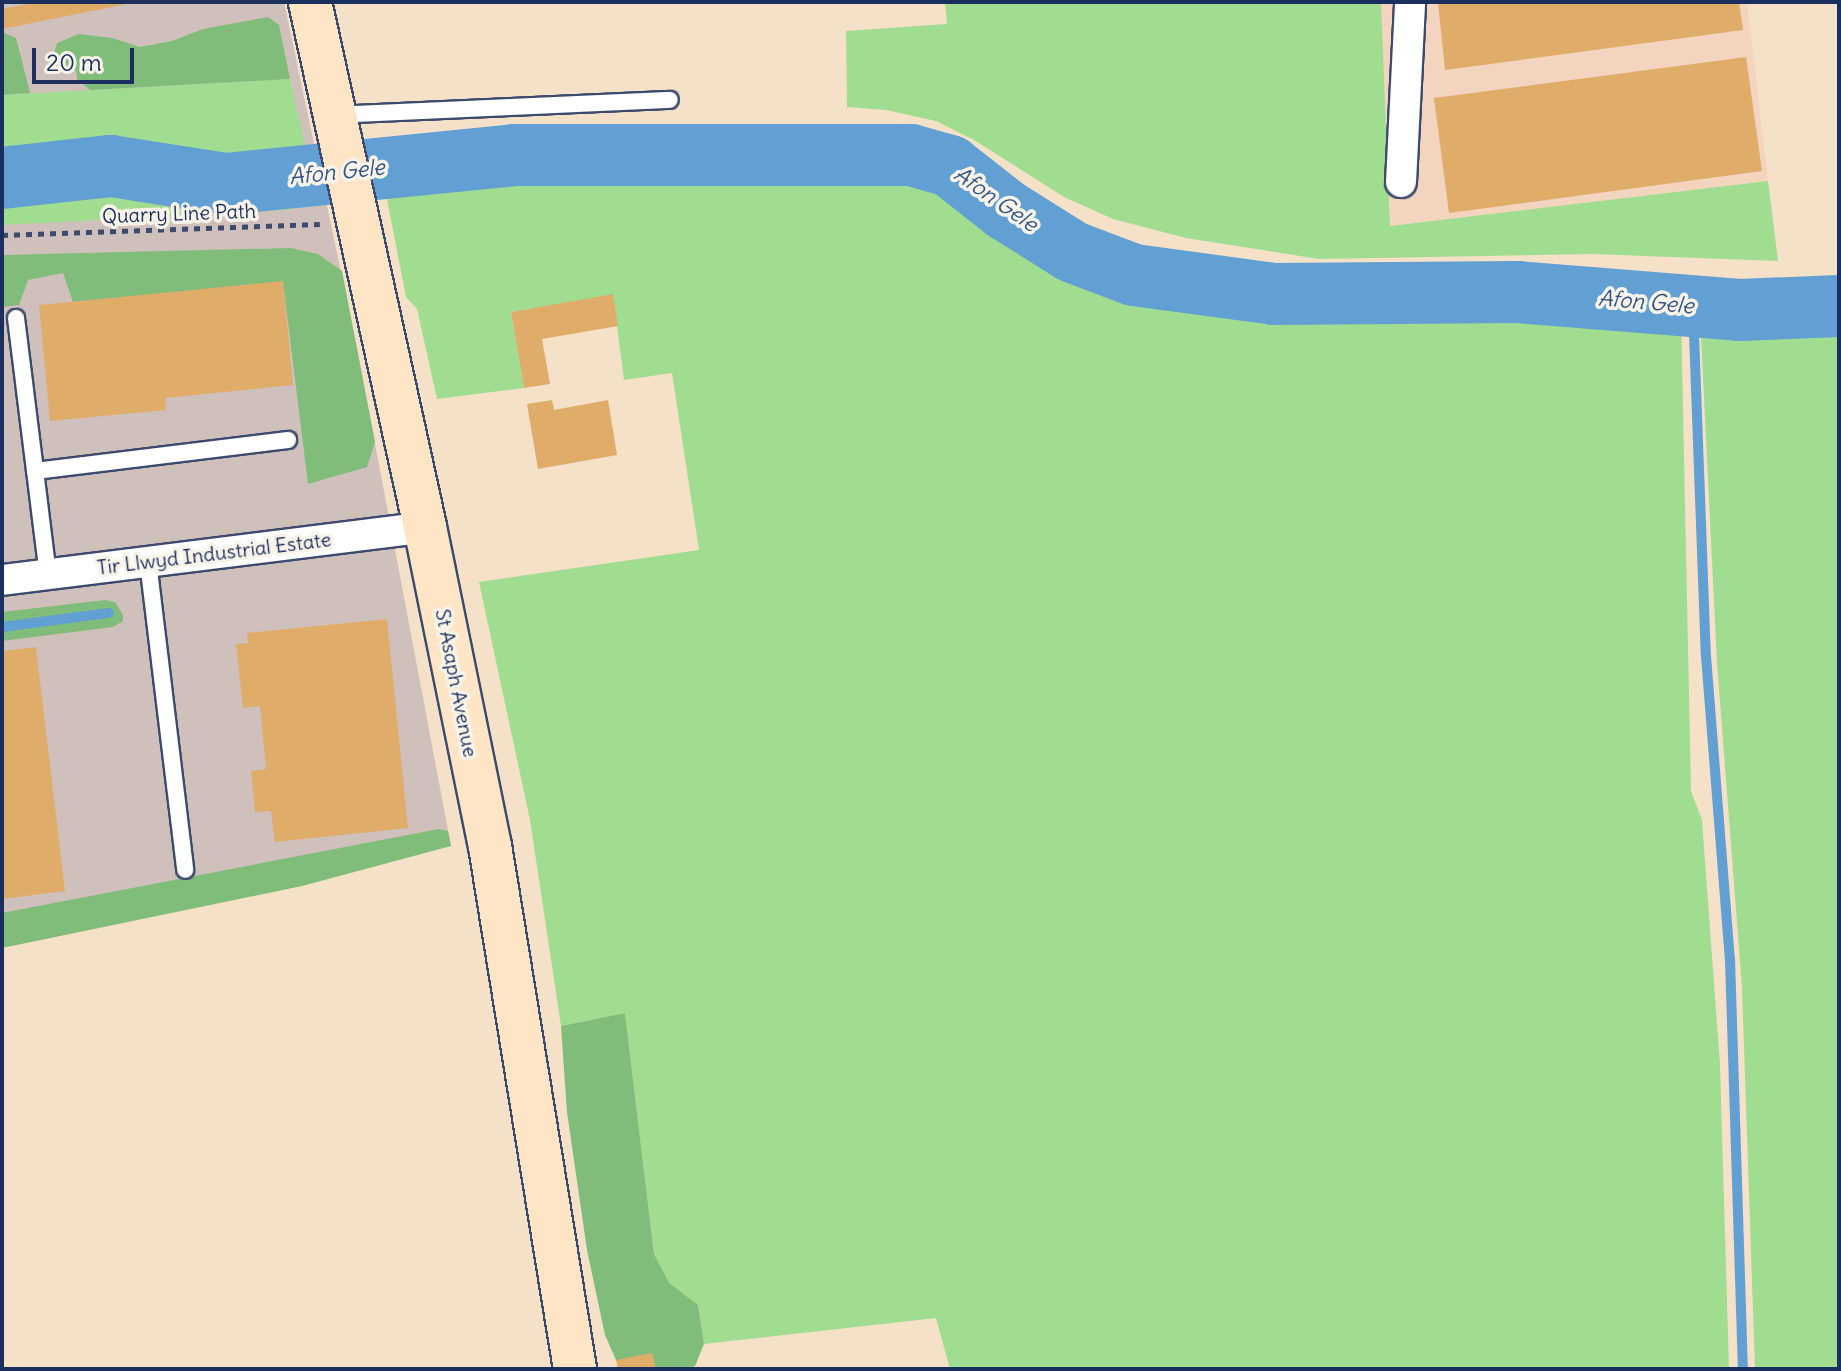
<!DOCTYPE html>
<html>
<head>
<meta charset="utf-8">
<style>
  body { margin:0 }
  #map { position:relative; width:1841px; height:1371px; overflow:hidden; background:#f4e1c7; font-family:Delius,sans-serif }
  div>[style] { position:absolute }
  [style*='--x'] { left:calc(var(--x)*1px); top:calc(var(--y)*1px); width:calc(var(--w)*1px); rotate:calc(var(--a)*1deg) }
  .built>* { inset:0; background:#f3d4bf }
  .industrial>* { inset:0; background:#cfc0bb }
  .green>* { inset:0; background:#a1dd90 }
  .forest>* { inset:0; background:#80bc7a }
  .stream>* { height:10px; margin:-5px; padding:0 5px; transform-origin:5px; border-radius:5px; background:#629fd3 }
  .river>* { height:62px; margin:-31px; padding:0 31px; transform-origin:31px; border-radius:31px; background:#629fd3 }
  .building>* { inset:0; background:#e0ac69 }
  .path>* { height:5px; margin-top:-2.5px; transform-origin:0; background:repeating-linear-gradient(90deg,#3c4a6e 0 6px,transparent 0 12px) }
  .roads { filter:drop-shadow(2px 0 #3c4a6e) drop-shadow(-2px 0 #3c4a6e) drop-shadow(0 2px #3c4a6e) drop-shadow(0 -2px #3c4a6e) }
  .lane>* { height:16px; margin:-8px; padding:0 8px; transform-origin:8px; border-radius:8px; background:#fff }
  .street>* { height:30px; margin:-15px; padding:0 15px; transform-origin:15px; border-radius:15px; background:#fff }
  .secondary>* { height:42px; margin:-21px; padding:0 21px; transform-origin:21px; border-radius:21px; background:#fde5c5 }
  span { translate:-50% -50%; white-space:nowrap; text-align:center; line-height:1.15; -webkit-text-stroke:7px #f7f3e8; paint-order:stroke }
  .street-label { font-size:20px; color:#1b2f5e }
  .water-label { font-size:22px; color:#345687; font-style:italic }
  .frame { position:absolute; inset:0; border:4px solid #1b2f5e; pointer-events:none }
  .scale { position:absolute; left:32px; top:48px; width:102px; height:36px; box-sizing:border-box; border:4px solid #1b2f5e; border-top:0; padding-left:10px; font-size:24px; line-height:28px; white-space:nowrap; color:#1b2f5e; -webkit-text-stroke:6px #f7f3e8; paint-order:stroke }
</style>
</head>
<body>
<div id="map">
  <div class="built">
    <div style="clip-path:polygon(1381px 2px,1747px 2px,1768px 181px,1390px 226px)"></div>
  </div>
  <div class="industrial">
    <div style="clip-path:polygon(2px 2px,284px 2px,356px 343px,451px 846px,2px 935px)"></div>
  </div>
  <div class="green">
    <div style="clip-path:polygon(945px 2px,1381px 2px,1390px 226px,1768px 181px,1778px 261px,1592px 254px,1319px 259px,1186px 238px,1113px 219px,1064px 197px,974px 140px,936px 121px,886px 110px,847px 107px,846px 31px,947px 24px)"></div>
    <div style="clip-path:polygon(290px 79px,307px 154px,307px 193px,289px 210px,2px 225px,2px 95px)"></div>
    <div style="clip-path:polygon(511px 166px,913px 168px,947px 179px,1040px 241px,1085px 265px,1121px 276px,1285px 300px,1471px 298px,1681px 312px,1691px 791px,1702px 820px,1720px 1065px,1729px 1369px,950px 1369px,936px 1318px,704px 1344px,698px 1305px,668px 1283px,654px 1254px,625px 1013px,561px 1026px,530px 820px,479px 582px,699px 550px,672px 373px,624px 380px,613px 295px,511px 312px,524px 388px,437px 399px,417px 309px,406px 297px,385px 189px,470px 168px)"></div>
    <div style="clip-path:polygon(1839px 314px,1839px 1369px,1755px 1369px,1742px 988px,1717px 663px,1700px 316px,1763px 318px)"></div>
  </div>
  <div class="forest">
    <div style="clip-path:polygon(268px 17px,279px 25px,290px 79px,90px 90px,77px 79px,76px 70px,62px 65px,53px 57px,57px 43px,79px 34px,112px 38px,140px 47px,172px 41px,203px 29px)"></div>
    <div style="clip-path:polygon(2px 32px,16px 38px,30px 93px,2px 95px)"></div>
    <div style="clip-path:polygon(291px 248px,318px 254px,342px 271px,375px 442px,367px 467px,308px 484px,283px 282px,73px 302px,63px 273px,28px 280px,19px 305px,2px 307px,2px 255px)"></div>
    <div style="clip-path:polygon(105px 600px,115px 602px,123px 615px,123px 621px,113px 627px,2px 641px,2px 612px)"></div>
    <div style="clip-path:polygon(439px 829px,448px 831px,451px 846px,302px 886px,2px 948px,2px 913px)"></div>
    <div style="clip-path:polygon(625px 1013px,654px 1254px,669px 1283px,698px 1305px,704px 1344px,695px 1366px,688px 1369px,635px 1369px,616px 1360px,605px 1335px,587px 1250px,567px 1112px,561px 1026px)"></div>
  </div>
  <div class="stream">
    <div style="--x:1693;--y:306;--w:350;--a:87.9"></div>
    <div style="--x:1706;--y:656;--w:304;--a:85.5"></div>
    <div style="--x:1730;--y:959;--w:410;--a:88.2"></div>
    <div style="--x:2;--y:627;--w:108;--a:-7.5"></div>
  </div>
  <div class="river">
    <div style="--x:2;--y:178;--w:110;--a:-6.3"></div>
    <div style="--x:111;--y:166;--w:115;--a:9"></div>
    <div style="--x:225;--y:184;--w:289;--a:-5.7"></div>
    <div style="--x:513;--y:155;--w:398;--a:0"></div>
    <div style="--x:911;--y:155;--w:41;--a:15.8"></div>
    <div style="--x:950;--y:166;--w:71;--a:38.2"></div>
    <div style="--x:1006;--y:210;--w:79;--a:32.1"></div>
    <div style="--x:1073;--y:252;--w:65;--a:20.7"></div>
    <div style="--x:1134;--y:275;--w:141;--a:7.7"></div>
    <div style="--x:1274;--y:294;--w:243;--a:-0.5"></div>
    <div style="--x:1517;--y:292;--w:223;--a:4.6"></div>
    <div style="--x:1739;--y:310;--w:100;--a:-2.3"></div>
  </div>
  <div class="building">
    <div style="clip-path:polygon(37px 2px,131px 2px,132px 3px,2px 29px,2px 9px)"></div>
    <div style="clip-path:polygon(1438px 2px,1739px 2px,1743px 30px,1445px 70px)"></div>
    <div style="clip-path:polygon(1746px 57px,1762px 171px,1449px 213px,1434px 98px)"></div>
    <div style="clip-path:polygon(283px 281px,293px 385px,165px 398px,166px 410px,50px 421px,39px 305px)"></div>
    <div style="clip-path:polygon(613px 294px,618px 326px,542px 339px,550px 384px,524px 388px,511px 312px)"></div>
    <div style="clip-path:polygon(552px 400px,554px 410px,608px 400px,617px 455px,538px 469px,527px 404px)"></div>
    <div style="clip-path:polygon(387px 619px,408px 828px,275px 842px,271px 811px,255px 812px,251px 771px,266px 769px,260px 706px,243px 708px,236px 644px,248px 643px,247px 633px)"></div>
    <div style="clip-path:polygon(36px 647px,65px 891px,2px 899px,2px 651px)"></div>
    <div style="clip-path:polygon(652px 1353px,656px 1369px,618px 1369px,616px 1360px)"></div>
  </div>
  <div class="path">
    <div style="--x:2;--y:235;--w:318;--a:-2"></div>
  </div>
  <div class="roads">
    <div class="lane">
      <div style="--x:335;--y:115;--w:335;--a:-2.6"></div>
      <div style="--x:16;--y:318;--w:258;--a:82.9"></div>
      <div style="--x:35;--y:471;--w:255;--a:-7"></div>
      <div style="--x:148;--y:562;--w:310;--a:83.1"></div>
    </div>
    <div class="street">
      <div style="--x:1401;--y:182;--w:180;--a:-87.1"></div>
      <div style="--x:2;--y:580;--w:426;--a:-7.1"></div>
    </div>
    <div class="secondary">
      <div style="--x:310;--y:2;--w:537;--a:77.64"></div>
      <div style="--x:425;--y:527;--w:326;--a:78.5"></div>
      <div style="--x:490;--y:846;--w:530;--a:80.77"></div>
    </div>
  </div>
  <div class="street-label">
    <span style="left:179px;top:213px;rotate:-2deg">Quarry Line Path</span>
    <span style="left:214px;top:553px;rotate:-7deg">Tir Llwyd Industrial Estate</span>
    <span style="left:457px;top:683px;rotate:79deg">St Asaph Avenue</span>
  </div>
  <div class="water-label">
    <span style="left:337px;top:172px;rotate:-6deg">Afon Gele</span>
    <span style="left:996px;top:199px;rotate:35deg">Afon Gele</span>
    <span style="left:1646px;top:302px;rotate:5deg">Afon Gele</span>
  </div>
  <div class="frame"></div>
  <div class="scale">20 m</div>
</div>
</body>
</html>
